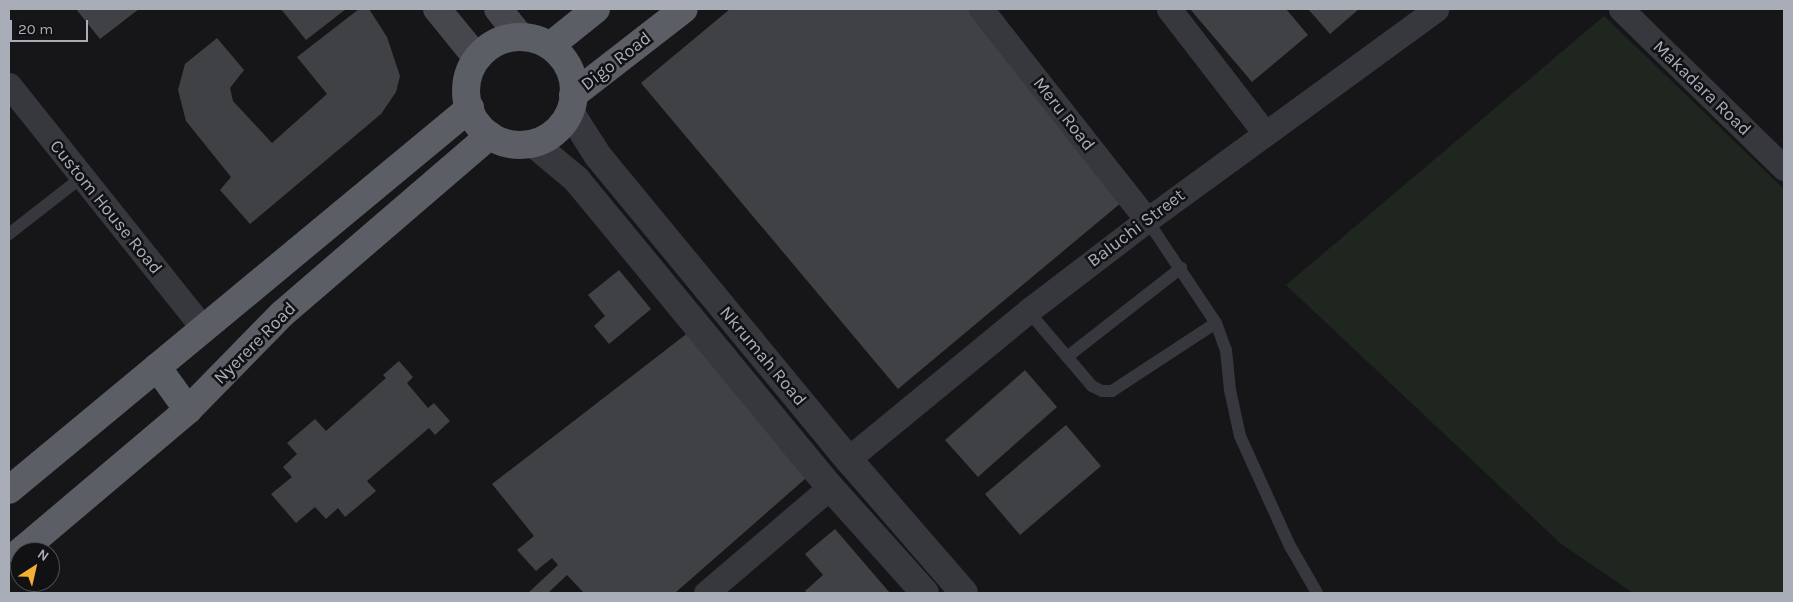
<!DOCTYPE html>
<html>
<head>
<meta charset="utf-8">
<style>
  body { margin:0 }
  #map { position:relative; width:1793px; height:602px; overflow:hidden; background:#161618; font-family:Karla,sans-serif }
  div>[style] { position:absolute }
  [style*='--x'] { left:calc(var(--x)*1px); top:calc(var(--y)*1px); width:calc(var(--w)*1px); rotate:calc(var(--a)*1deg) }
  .green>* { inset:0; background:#1e261f }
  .building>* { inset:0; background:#404145 }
  .service>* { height:12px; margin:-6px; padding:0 6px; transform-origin:6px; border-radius:6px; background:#37383d }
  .minor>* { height:25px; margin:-12.5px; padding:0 12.5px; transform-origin:12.5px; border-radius:12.5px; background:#37383d }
  .tertiary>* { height:28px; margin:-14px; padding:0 14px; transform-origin:14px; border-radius:14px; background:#37383d }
  .secondary>* { height:28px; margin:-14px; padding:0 14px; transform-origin:14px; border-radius:14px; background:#45474d }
  .trunk>* { height:28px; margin:-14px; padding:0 14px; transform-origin:14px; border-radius:14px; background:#5b5e65 }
  .trunk>.ring { margin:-14px; padding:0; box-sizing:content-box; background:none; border:28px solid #5b5e65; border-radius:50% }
  span { translate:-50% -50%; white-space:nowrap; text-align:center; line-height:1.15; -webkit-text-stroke:5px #111113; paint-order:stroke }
  .street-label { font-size:18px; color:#a8adb8 }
  .frame { position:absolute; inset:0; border:10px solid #a8adb8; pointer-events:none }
  .north { position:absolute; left:10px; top:542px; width:50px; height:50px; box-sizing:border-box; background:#111113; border:1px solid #4d4f55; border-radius:50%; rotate:35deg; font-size:14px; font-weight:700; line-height:20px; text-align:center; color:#a8adb8 }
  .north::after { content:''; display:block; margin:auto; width:18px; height:22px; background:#f2b134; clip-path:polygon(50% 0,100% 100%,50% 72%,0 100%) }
  .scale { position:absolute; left:10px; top:20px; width:78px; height:22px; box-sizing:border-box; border:2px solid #a8adb8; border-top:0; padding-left:6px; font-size:15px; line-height:18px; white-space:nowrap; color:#a8adb8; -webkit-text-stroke:4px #111113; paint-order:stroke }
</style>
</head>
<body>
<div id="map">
  <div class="green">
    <div style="clip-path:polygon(1604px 16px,1784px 189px,1784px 593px,1633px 593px,1560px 543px,1286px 285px)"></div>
  </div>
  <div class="building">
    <div style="clip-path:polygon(76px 9px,139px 9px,100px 39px)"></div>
    <div style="clip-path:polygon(281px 9px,346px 9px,306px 40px)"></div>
    <div style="clip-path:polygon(359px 9px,369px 9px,387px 37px,400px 76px,396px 92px,381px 114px,250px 224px,220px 190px,231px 177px,186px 121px,178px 90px,185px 64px,217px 38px,244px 70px,230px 88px,233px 101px,272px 143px,327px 94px,297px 57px)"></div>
    <div style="clip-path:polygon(730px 9px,970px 9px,1128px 197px,898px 389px,641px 83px)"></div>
    <div style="clip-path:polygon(1190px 9px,1286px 9px,1308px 35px,1252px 82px)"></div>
    <div style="clip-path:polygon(1308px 9px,1359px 9px,1330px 34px)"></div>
    <div style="clip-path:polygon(619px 270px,651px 309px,609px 344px,594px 326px,605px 316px,588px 295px)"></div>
    <div style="clip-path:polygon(689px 332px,813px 472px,675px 593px,584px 593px,567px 575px,548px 593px,528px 593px,558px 565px,552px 558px,536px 571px,517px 550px,534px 536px,492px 484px)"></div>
    <div style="clip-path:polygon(399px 361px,413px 377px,407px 383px,428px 408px,434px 403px,450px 421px,435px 435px,429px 428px,367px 481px,376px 491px,345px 517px,338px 508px,326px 519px,315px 507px,296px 523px,271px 494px,292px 477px,283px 467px,297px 454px,287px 443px,315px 419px,326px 431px,386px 378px,383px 375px)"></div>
    <div style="clip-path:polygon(1025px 370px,1057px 407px,978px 477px,945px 440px)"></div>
    <div style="clip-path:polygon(1066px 425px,1101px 466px,1020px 535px,985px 494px)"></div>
    <div style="clip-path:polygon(835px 529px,890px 593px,807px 593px,805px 591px,823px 575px,805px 554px)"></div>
  </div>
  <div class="service">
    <div style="--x:1147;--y:220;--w:124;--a:56.2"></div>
    <div style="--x:1216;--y:323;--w:29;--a:70"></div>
    <div style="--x:1226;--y:350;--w:40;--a:84.3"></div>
    <div style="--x:1230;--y:390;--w:47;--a:77.7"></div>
    <div style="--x:1240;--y:436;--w:121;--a:65.6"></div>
    <div style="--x:1290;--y:546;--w:54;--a:60.1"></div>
    <div style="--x:9;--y:234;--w:93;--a:-38"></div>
    <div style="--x:1028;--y:311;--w:99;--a:49.5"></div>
    <div style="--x:1092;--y:386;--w:11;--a:27"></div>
    <div style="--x:1102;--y:391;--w:10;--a:0"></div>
    <div style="--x:1112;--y:391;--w:124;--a:-33.2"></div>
    <div style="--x:1067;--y:357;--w:145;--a:-38"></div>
  </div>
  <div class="minor">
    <div style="--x:981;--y:9;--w:268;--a:51.8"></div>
    <div style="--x:1169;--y:9;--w:157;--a:52.3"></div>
    <div style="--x:1621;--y:9;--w:228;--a:44.3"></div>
    <div style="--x:9;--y:85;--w:311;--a:51.4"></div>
    <div style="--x:848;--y:459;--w:233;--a:-39.4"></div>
    <div style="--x:1028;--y:311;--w:150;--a:-37.4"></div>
    <div style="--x:1147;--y:220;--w:358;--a:-36.1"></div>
    <div style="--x:706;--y:593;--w:163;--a:-40.5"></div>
  </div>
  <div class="tertiary">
    <div style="--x:570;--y:112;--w:52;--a:57.5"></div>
    <div style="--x:598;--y:156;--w:393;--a:50.5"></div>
    <div style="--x:848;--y:459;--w:177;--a:49.1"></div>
    <div style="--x:534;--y:144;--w:55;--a:39.8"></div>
    <div style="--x:576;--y:179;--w:399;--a:50.5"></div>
    <div style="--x:830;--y:487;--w:142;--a:48.1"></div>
  </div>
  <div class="secondary">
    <div style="--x:437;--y:9;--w:63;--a:50.8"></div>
    <div style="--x:498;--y:9;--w:35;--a:51"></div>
  </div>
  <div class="trunk">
    <div class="ring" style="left:466px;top:37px;width:80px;height:80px"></div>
    <div style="--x:550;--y:46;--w:59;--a:-38.8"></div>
    <div style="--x:573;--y:95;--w:140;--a:-37.8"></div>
    <div style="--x:157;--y:367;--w:53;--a:54.2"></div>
    <div style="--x:9;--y:490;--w:599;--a:-39.65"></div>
    <div style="--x:20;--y:552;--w:220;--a:-40.2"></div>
    <div style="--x:188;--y:410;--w:134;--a:-45.6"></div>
    <div style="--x:282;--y:314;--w:274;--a:-40.7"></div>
  </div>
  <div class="street-label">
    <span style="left:616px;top:61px;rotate:-38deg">Digo Road</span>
    <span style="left:1702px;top:88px;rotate:44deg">Makadara Road</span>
    <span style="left:1064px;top:114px;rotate:52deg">Meru Road</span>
    <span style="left:106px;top:207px;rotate:51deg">Custom House Road</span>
    <span style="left:1136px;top:228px;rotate:-37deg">Baluchi Street</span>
    <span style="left:255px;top:343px;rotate:-45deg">Nyerere Road</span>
    <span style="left:763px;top:356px;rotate:50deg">Nkrumah Road</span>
  </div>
  <div class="frame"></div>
  <div class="north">N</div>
  <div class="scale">20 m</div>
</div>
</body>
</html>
